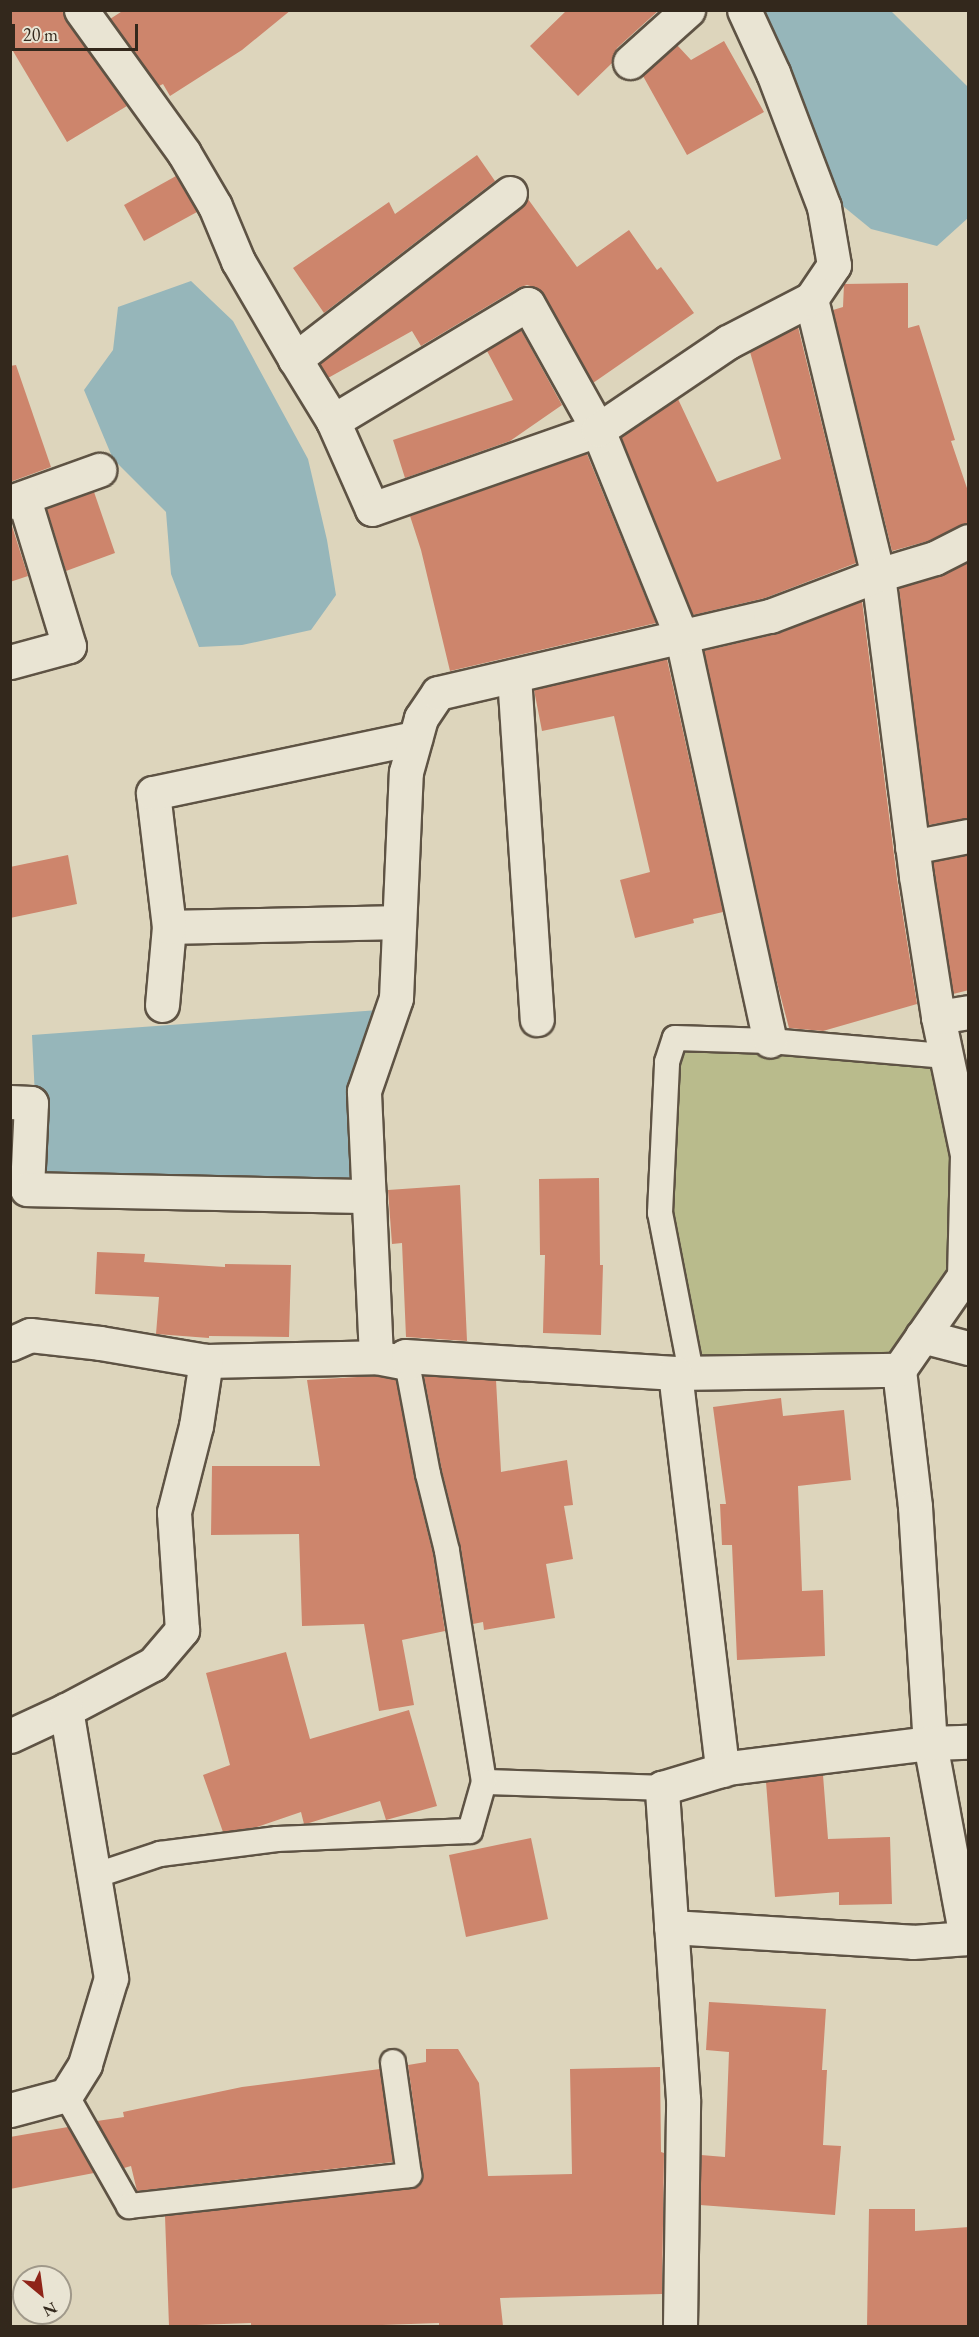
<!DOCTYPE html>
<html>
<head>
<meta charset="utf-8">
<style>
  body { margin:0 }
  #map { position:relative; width:979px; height:2337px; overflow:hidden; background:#ddd5bc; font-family:"EB Garamond",serif }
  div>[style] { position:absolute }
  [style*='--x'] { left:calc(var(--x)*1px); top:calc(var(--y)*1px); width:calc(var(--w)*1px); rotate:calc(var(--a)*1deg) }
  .green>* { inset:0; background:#b9bb8c }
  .water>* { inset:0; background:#96b6ba }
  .building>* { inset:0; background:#cd856c }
  .roads { filter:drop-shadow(2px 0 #5e5344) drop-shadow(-2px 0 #5e5344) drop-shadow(0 2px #5e5344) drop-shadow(0 -2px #5e5344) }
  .lane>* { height:24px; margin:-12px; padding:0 12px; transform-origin:12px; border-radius:12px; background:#e9e4d3 }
  .street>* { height:33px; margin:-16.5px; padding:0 16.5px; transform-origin:16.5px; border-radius:16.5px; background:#e9e4d3 }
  span { translate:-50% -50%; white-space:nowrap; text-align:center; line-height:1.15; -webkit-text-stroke:6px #e9e4d3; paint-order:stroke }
  .frame { position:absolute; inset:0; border:12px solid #33281c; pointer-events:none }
  .north { position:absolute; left:12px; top:2265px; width:60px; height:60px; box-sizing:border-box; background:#e9e4d3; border:2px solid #a0998a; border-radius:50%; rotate:151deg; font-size:16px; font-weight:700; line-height:24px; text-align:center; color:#33281c }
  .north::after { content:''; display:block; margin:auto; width:21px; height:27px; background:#8f2418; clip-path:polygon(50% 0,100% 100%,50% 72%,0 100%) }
  .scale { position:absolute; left:12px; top:24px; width:126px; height:27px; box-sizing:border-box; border:3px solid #33281c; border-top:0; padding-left:8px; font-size:18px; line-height:21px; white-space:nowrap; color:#33281c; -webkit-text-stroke:4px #e9e4d3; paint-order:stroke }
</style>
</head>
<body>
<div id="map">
  <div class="green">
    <div style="clip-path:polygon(686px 1048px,937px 1069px,959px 1155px,952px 1272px,892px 1358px,702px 1364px,668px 1220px,674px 1072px)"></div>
  </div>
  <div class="water">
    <div style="clip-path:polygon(755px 11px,891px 11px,968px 87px,968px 218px,937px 246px,871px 229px,838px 202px)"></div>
    <div style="clip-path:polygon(191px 281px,233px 321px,308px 459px,327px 540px,336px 595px,311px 630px,242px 645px,199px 647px,171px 574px,166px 512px,113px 459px,84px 390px,113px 350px,118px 307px)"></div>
    <div style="clip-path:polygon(379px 1010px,348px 1098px,357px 1184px,39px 1180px,32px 1035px)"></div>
  </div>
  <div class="building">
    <div style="clip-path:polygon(10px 10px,62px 10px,66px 21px,127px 106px,67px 142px,10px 46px)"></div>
    <div style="clip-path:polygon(124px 10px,291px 10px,242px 50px,170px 96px,163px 84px,159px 86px,110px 19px)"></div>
    <div style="clip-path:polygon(567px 10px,659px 10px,617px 48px,612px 63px,578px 96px,530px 46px)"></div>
    <div style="clip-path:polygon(724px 41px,764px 112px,687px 155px,643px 76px,677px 45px,691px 60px)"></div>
    <div style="clip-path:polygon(477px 155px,495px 181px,324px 313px,293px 268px,389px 202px,395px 214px)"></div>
    <div style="clip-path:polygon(176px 176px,197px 212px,144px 241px,124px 205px)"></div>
    <div style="clip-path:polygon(528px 199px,577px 267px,629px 230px,657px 270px,661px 267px,694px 313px,593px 383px,544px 295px,537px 288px,527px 285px,518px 288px,421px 346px,412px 331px,328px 378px,320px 364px,521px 208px)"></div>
    <div style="clip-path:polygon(908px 283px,908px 328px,919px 325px,955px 440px,951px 441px,969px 494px,969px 522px,928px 541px,892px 551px,833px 310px,843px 307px,844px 284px)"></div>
    <div style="clip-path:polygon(798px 327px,856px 563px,765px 598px,693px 615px,621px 437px,678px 399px,717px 482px,781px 459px,750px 352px)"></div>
    <div style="clip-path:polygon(521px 330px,562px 405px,510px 441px,405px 478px,393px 440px,513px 400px,487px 351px)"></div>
    <div style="clip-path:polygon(16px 365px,51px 467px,10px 482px,10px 366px)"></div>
    <div style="clip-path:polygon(587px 454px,656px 623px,450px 671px,421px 550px,410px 516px)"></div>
    <div style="clip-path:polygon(94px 492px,115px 553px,66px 571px,47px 509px)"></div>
    <div style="clip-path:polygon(10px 520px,28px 576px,10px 582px)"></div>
    <div style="clip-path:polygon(969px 562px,969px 818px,928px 825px,899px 588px,940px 576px)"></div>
    <div style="clip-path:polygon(862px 601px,897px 879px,917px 1004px,823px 1031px,789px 1028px,775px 975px,704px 651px,777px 634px)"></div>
    <div style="clip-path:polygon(667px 659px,723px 912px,693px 919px,694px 923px,635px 938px,620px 880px,650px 872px,614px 716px,542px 731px,534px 690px)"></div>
    <div style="clip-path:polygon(68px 855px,77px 904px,10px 918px,10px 867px)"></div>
    <div style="clip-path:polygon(969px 855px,969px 990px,953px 994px,933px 862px)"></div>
    <div style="clip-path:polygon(599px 1178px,600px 1265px,603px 1265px,601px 1335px,543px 1333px,545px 1255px,540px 1255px,539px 1179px)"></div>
    <div style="clip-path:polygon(460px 1185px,467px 1341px,406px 1337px,402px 1243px,392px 1244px,388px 1190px)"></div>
    <div style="clip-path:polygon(97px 1252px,145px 1254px,144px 1262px,225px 1267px,225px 1264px,291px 1265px,289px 1337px,209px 1336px,209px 1338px,156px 1334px,159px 1297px,95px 1294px)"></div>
    <div style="clip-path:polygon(374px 1376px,396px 1380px,414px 1477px,433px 1554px,445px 1631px,402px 1640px,414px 1705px,379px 1711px,364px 1624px,302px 1626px,299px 1534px,211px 1535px,212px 1466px,320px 1466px,307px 1380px)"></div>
    <div style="clip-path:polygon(424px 1376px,496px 1380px,501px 1472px,567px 1460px,573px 1505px,564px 1506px,573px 1559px,546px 1564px,555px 1618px,484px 1630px,483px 1622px,473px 1624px,461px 1548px,442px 1471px)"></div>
    <div style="clip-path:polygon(781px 1398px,783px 1416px,844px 1410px,851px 1480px,798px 1486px,802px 1591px,823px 1590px,825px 1656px,737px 1660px,732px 1545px,722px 1545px,720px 1504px,726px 1504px,713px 1407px)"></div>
    <div style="clip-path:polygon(286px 1652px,310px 1739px,409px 1710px,437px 1806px,386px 1820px,380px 1801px,309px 1823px,304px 1824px,301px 1812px,257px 1827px,223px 1832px,203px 1775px,230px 1765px,206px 1673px)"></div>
    <div style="clip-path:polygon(823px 1775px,828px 1839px,890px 1837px,892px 1904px,839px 1905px,839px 1892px,775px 1897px,766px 1782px)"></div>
    <div style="clip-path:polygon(531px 1838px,548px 1919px,466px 1937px,449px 1855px)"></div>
    <div style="clip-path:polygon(709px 2002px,826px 2009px,822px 2070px,827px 2070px,823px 2145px,841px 2146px,835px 2215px,700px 2205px,701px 2155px,725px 2157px,729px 2052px,706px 2050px)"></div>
    <div style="clip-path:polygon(426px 2049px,458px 2049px,479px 2083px,488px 2176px,572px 2174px,570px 2069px,660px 2067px,661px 2152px,664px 2153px,662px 2294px,500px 2298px,503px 2326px,439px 2326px,439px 2323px,354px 2326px,251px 2326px,251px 2323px,169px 2326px,165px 2216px,411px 2189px,418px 2186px,423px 2173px,408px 2065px,426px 2062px)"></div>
    <div style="clip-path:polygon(380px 2069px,393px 2162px,137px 2191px,131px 2166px,124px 2168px,97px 2121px,124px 2117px,123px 2112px,242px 2087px)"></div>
    <div style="clip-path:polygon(68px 2127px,94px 2173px,10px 2189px,10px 2137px)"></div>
    <div style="clip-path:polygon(869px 2209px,915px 2209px,915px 2231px,969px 2227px,969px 2326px,867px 2326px)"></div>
  </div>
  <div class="roads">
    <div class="lane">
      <div style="--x:407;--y:1363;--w:113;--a:79.3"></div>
      <div style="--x:428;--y:1474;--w:79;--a:76.1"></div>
      <div style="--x:447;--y:1551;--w:234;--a:80.9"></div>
      <div style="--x:484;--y:1782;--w:178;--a:1.9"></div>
      <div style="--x:691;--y:1372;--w:162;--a:-101"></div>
      <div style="--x:660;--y:1213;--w:151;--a:-87.3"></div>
      <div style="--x:667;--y:1062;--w:25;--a:-72"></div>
      <div style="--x:675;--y:1038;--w:95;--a:1.8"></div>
      <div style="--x:770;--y:1041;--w:177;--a:4.9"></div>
      <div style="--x:94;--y:1876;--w:70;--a:-18.4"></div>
      <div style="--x:160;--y:1854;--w:118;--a:-7.3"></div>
      <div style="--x:277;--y:1839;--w:193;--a:-2.4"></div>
      <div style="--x:470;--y:1831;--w:51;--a:-74.1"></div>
      <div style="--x:66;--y:2095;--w:128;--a:60.4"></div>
      <div style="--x:129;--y:2206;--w:282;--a:-6.3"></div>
      <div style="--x:409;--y:2175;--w:114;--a:-98.1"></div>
    </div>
    <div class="street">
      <div style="--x:81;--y:10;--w:176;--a:54.2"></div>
      <div style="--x:184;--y:153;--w:61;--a:59.7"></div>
      <div style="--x:215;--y:206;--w:60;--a:67.3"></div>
      <div style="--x:238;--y:261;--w:113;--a:59.8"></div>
      <div style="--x:630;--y:62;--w:78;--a:-41.9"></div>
      <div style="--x:510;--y:193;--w:272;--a:142.3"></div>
      <div style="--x:295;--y:359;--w:73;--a:58.5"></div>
      <div style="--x:333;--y:421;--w:227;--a:-31"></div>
      <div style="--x:528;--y:304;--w:144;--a:60.9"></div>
      <div style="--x:598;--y:430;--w:224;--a:68"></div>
      <div style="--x:682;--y:638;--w:412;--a:77.7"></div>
      <div style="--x:811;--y:299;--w:284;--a:76.4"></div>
      <div style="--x:878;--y:575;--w:303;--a:82.8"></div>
      <div style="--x:916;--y:876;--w:143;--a:81.1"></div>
      <div style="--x:938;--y:1017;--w:141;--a:78.1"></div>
      <div style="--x:967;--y:1155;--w:121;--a:91.4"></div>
      <div style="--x:964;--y:1276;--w:114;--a:124.7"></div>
      <div style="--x:899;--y:1370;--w:138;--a:83.3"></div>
      <div style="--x:915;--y:1507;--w:236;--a:86.4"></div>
      <div style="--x:930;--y:1743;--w:198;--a:79.5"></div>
      <div style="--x:333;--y:421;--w:96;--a:66.1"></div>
      <div style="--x:372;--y:509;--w:239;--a:-19.3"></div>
      <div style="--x:598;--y:430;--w:157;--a:-34.1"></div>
      <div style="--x:728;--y:342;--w:93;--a:-27.4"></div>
      <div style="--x:811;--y:299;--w:41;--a:-55.9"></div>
      <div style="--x:834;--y:265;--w:59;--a:-99.8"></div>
      <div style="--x:824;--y:207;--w:143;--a:-110.8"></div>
      <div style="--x:773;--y:73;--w:69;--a:-114.7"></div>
      <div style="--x:10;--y:502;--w:95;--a:-19.8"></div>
      <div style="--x:10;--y:662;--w:61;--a:-15.2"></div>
      <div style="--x:69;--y:646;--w:154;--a:-107"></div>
      <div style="--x:514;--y:676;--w:344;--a:86.2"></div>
      <div style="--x:912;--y:847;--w:57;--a:-11.1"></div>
      <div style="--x:169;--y:927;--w:230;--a:-1.2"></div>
      <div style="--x:162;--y:1005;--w:78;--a:-84.9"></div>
      <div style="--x:169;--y:927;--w:135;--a:-96.8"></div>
      <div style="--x:153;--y:793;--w:268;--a:-11.9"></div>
      <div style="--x:938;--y:1017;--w:30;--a:-9"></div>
      <div style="--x:10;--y:1102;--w:21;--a:3"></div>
      <div style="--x:31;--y:1103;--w:86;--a:92.7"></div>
      <div style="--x:27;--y:1189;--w:342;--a:1.2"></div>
      <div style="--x:922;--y:1336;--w:48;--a:14.6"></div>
      <div style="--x:10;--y:1344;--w:22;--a:-24"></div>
      <div style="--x:30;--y:1335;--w:70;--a:6.5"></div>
      <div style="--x:100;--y:1343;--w:108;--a:9.6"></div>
      <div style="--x:206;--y:1361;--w:170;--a:-1.3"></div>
      <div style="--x:376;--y:1357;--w:32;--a:11"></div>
      <div style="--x:407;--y:1363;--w:7;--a:-106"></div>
      <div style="--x:405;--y:1356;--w:271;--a:3.6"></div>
      <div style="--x:675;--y:1373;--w:224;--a:-0.8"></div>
      <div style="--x:376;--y:1357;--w:266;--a:-92.6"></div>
      <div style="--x:364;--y:1091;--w:98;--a:-71"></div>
      <div style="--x:396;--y:998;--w:226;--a:-87.5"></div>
      <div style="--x:406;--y:772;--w:56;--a:-74.5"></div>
      <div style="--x:421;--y:718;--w:30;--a:-56"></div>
      <div style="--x:438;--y:693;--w:341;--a:-13.1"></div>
      <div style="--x:770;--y:616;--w:116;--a:-20.8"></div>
      <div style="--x:878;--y:575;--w:59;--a:-16.6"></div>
      <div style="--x:935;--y:558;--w:37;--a:-27"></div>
      <div style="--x:675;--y:1373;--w:400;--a:83.2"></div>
      <div style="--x:10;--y:1736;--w:62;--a:-24.9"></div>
      <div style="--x:66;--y:1710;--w:98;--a:-27.9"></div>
      <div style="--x:153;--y:1664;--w:45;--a:-49.5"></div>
      <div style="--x:182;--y:1630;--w:118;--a:-93.9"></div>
      <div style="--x:174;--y:1512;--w:89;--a:-75.7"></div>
      <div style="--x:196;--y:1426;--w:66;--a:-81.3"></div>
      <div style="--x:671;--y:1927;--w:242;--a:3.5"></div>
      <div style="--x:913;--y:1942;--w:55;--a:-4.2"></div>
      <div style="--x:10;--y:2110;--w:58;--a:-15"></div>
      <div style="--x:66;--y:2095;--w:36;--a:-58"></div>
      <div style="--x:85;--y:2064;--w:90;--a:-73.2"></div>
      <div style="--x:111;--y:1978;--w:272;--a:-99.5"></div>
      <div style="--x:680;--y:2326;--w:227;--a:-89.2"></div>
      <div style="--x:683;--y:2099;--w:312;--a:-93.9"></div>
      <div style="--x:662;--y:1788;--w:69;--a:-16.9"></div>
      <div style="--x:728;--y:1768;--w:204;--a:-7.1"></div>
      <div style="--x:930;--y:1743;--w:38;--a:-2"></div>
    </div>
  </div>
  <div class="frame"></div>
  <div class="north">N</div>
  <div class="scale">20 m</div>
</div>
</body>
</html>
